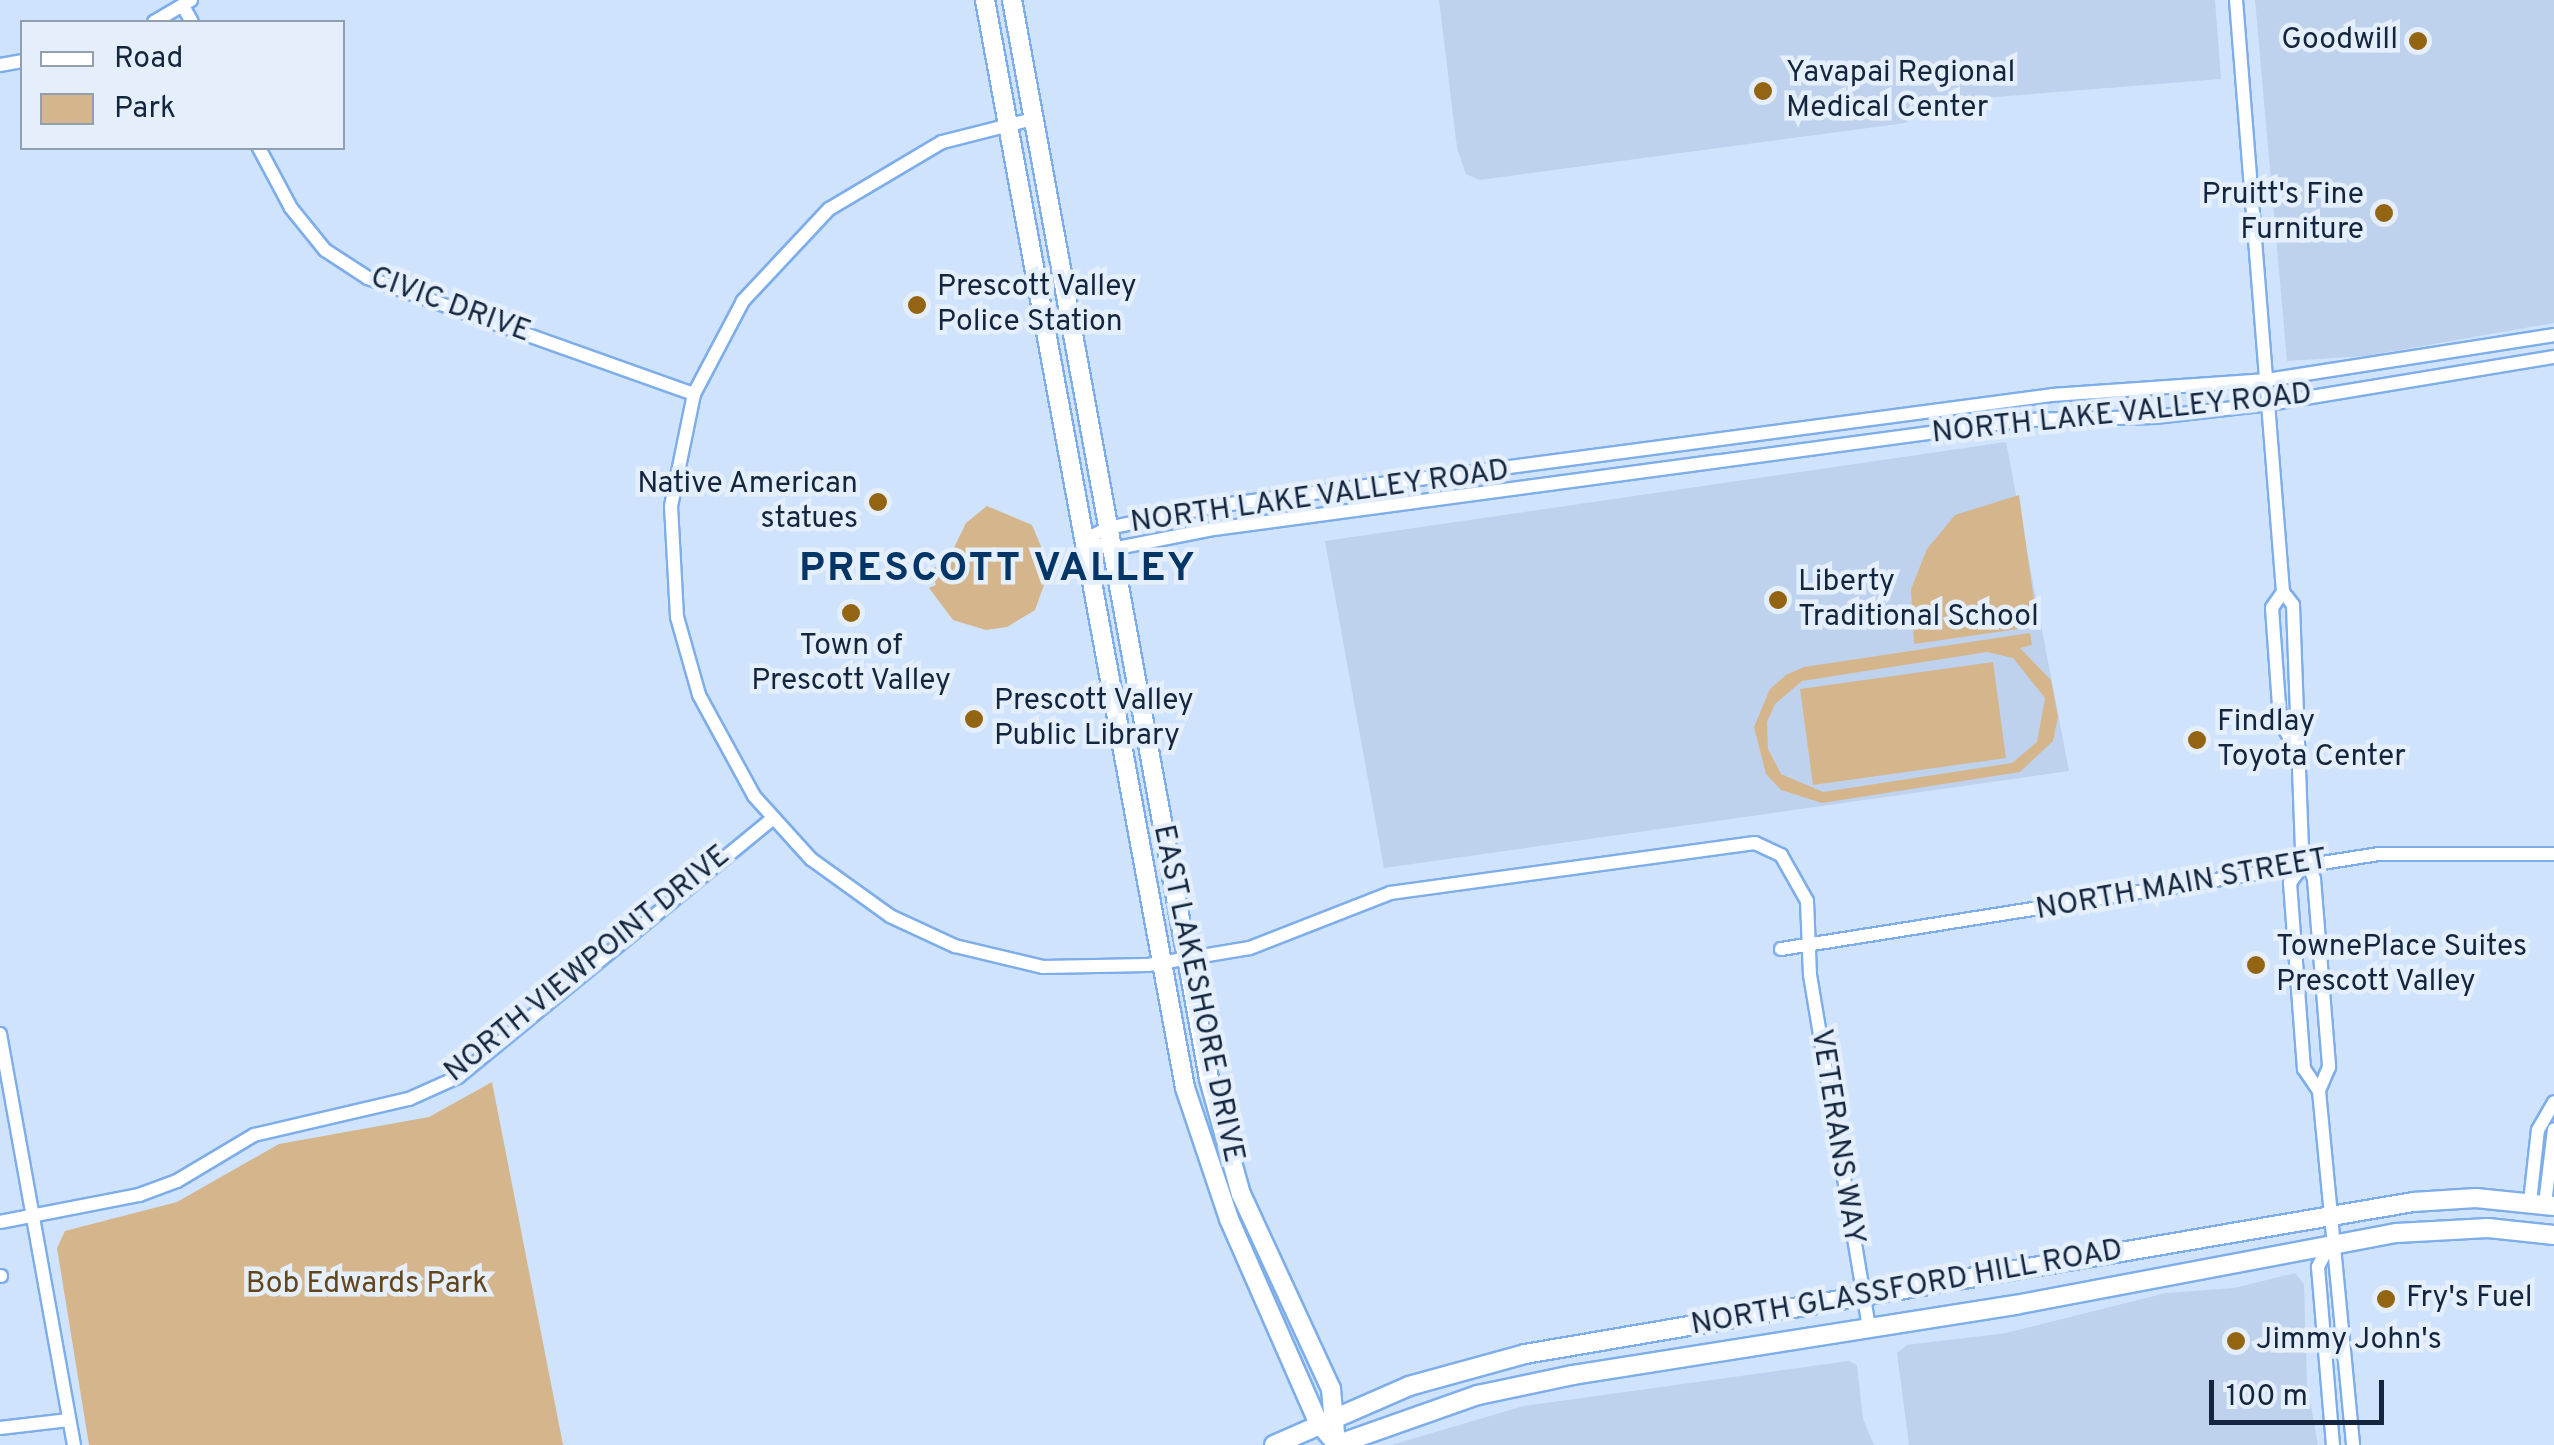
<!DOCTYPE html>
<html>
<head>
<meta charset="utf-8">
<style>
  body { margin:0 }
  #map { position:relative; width:2554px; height:1445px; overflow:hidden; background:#cfe3fc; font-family:Overpass,sans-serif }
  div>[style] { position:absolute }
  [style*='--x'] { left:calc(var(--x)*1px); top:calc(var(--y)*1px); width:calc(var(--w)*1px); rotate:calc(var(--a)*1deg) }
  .built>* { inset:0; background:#bed2ee }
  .green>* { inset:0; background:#d5b68c }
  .roads { filter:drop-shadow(2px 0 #7eaeea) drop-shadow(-2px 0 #7eaeea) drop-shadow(0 2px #7eaeea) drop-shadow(0 -2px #7eaeea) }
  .minor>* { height:12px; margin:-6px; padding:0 6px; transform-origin:6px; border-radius:6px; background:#fff }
  .major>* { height:18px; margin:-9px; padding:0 9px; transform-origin:9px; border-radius:9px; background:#fff }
  .dots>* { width:28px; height:28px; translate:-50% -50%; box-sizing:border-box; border:5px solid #e5effc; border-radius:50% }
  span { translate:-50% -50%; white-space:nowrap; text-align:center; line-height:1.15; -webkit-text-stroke:9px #e5effc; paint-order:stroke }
  .poi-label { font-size:30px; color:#13263d }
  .right { translate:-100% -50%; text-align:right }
  .left { translate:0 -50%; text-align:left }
  .street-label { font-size:30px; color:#13263d }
  .park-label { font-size:30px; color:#64461b }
  .district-label { font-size:40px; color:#033567; font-weight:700; letter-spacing:2.5px }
  .legend { position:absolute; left:20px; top:20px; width:325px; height:130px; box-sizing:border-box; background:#e5effc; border:2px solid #919fb0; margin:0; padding:12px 18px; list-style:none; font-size:30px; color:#13263d }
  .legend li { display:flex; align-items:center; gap:20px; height:50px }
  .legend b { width:50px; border:2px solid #919fb0 }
  .scale { position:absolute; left:2209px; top:1380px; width:175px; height:45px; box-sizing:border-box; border:5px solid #13263d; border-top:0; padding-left:12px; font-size:30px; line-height:35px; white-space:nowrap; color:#13263d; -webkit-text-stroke:8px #e5effc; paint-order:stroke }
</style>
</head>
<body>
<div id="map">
  <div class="built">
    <div style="clip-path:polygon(1439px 0,2215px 0,2221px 79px,1933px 102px,1905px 123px,1479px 180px,1466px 174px,1457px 148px)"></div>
    <div style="clip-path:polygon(2255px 0,2554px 0,2554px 323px,2366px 356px,2287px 361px)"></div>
    <div style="clip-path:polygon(2006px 442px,2069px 771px,1384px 868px,1325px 541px)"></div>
    <div style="clip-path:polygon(2295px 1273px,2304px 1284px,2307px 1385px,2318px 1445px,1909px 1445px,1897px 1353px,1907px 1345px,2006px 1333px,2166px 1293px,2234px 1288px)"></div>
    <div style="clip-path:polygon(1849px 1361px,1857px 1365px,1863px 1419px,1874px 1445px,1391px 1445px,1524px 1406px)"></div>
  </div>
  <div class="green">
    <div style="clip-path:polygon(2019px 495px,2036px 614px,2032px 627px,1914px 644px,1911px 589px,1927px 549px,1955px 515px)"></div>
    <div style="clip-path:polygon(987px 506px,1032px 525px,1050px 568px,1035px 610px,1007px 627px,986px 630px,953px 620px,929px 588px,936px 585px,931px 570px,949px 558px,966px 523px)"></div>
    <div style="clip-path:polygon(evenodd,2030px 633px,2032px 645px,2020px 648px,2051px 680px,2058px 717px,2053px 741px,2020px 772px,1822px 803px,1781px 790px,1766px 774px,1754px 727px,1770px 689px,1786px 675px,1804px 667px,2030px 633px,1987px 652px,2013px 658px,2045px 698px,2037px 742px,2012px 763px,1823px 792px,1781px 774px,1768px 749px,1767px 722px,1775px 704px,1802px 681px,1987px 652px)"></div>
    <div style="clip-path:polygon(1993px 662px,2006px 758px,1813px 785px,1800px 689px)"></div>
    <div style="clip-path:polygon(492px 1082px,563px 1445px,89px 1445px,57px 1248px,65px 1231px,177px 1202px,279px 1144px,429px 1117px)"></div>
  </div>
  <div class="roads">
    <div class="minor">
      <div style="--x:2236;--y:0;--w:594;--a:85.46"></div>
      <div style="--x:2283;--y:592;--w:16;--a:52"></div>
      <div style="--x:2293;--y:605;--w:241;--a:87.9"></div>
      <div style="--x:2302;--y:846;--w:35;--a:70"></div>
      <div style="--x:2314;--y:879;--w:189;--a:85.4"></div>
      <div style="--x:2329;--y:1067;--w:26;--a:113"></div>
      <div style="--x:2319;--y:1091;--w:27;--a:-124"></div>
      <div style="--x:2304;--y:1069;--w:187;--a:-94.3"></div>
      <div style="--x:2290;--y:883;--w:24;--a:-54"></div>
      <div style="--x:183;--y:6;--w:18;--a:61"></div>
      <div style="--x:154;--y:22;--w:43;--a:-30.7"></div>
      <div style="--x:0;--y:65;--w:22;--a:-10"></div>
      <div style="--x:1033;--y:119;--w:94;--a:165.8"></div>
      <div style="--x:942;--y:142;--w:131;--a:149.3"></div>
      <div style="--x:829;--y:209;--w:126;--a:133.1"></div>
      <div style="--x:743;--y:301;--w:105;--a:117.8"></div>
      <div style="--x:694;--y:394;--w:114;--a:101.6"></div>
      <div style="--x:671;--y:506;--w:111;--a:86.9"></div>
      <div style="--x:677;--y:617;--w:81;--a:74.2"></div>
      <div style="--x:699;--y:695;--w:115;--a:61.4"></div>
      <div style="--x:754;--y:796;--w:85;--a:47.9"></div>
      <div style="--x:811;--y:859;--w:97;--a:35.8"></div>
      <div style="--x:890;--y:916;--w:72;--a:24.8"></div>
      <div style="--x:955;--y:946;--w:90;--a:13.4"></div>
      <div style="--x:1043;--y:967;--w:105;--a:-1.1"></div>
      <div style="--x:1148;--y:965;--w:103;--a:-9.5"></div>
      <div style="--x:1250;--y:948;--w:150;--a:-21.4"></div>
      <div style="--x:1390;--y:893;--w:368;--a:-7.8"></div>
      <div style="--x:1755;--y:843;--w:29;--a:25"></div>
      <div style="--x:1781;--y:855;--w:53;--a:60.5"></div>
      <div style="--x:1807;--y:901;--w:74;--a:87.7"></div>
      <div style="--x:1810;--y:975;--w:358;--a:80.5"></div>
      <div style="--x:259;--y:148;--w:68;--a:61.9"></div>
      <div style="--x:291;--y:208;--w:54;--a:51"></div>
      <div style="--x:325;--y:250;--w:51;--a:33.1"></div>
      <div style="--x:368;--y:278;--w:346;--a:19.6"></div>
      <div style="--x:1084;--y:540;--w:27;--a:-27"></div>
      <div style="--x:1108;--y:528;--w:109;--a:-11.6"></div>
      <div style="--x:1215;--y:506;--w:844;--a:-7.55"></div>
      <div style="--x:2052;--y:395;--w:216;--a:-4"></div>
      <div style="--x:2267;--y:380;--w:291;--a:-8.9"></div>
      <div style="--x:1084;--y:540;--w:29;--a:18"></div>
      <div style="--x:1112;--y:549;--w:104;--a:-11.1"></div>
      <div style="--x:1214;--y:529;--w:818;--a:-7.65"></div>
      <div style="--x:2025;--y:420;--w:130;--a:-1.3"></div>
      <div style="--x:2155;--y:417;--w:115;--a:-6.5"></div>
      <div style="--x:2269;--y:404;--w:289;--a:-9.4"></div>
      <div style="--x:2283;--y:592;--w:19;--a:125"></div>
      <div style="--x:2272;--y:608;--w:83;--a:85.9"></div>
      <div style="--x:2278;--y:691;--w:29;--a:86"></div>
      <div style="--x:2280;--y:720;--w:27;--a:62"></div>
      <div style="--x:1781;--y:949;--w:605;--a:-9.03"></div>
      <div style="--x:2379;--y:854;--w:175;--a:0"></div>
      <div style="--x:0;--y:1034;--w:418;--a:79.8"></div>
      <div style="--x:2319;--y:1091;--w:356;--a:84.5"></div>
      <div style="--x:2530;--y:1202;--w:72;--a:-83.7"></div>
      <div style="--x:2538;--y:1130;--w:32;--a:-60"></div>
      <div style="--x:2545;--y:1204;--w:75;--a:-83.1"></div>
      <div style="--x:0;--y:1222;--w:142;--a:-11"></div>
      <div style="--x:139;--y:1195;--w:40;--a:-20.2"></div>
      <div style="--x:177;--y:1181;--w:90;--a:-30.9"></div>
      <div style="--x:254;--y:1135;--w:159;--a:-13.1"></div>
      <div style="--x:409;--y:1099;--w:54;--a:-24.2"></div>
      <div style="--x:458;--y:1077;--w:406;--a:-39.4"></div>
      <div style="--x:2329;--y:1246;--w:24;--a:118"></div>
      <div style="--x:2318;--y:1267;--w:179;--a:85.2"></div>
      <div style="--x:0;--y:1276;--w:1;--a:0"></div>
      <div style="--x:0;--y:1428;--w:69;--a:-6.6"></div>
    </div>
    <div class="major">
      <div style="--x:985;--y:0;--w:1106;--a:79.58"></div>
      <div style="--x:1185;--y:1088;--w:138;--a:71.4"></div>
      <div style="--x:1229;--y:1219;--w:222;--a:66.3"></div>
      <div style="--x:1318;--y:1422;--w:30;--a:50"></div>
      <div style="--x:1012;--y:0;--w:1097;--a:79.65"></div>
      <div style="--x:1209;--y:1079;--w:119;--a:74.5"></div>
      <div style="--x:1241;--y:1194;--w:215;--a:65.2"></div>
      <div style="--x:1331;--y:1389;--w:55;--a:84.8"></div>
      <div style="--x:1274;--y:1445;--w:147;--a:-23.6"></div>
      <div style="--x:1409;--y:1386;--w:120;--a:-15.4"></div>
      <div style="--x:1525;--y:1354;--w:901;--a:-9.71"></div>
      <div style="--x:2413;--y:1202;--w:63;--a:-3.6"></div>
      <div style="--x:2476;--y:1198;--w:78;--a:5.9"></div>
      <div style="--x:1336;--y:1445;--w:151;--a:-19.4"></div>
      <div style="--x:1478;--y:1395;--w:97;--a:-11.9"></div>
      <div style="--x:1573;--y:1375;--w:448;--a:-9"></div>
      <div style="--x:2015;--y:1305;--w:389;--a:-10.7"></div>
      <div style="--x:2397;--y:1233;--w:91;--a:-3.1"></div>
      <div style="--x:2488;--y:1228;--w:66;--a:6.1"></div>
    </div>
  </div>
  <div class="dots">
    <div style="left:2418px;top:41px;background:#936412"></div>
    <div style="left:1763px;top:91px;background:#936412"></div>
    <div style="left:2384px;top:213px;background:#936412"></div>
    <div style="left:917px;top:305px;background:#936412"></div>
    <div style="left:878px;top:502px;background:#936412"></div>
    <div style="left:1778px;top:600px;background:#936412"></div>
    <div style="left:851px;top:613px;background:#936412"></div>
    <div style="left:974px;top:719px;background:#936412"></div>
    <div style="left:2197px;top:740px;background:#936412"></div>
    <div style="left:2256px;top:965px;background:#936412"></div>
    <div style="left:2386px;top:1299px;background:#936412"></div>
    <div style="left:2236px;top:1341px;background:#936412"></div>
  </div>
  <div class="poi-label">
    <span class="right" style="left:2398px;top:41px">Goodwill</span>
    <span class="left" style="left:1786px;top:91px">Yavapai Regional<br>Medical Center</span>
    <span class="right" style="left:2364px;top:213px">Pruitt's Fine<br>Furniture</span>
    <span class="left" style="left:937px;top:305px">Prescott Valley<br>Police Station</span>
    <span class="right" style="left:858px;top:502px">Native American<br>statues</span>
    <span class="left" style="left:1798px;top:600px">Liberty<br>Traditional School</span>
    <span style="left:851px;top:664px">Town of<br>Prescott Valley</span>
    <span class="left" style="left:994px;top:719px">Prescott Valley<br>Public Library</span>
    <span class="left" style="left:2217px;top:740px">Findlay<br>Toyota Center</span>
    <span class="left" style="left:2276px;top:965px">TownePlace Suites<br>Prescott Valley</span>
    <span class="left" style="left:2406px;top:1299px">Fry's Fuel</span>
    <span class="left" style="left:2256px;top:1341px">Jimmy John's</span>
  </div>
  <div class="street-label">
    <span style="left:450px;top:306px;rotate:20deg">CIVIC DRIVE</span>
    <span style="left:2122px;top:415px;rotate:-6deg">NORTH LAKE VALLEY ROAD</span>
    <span style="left:1320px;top:498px;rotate:-8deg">NORTH LAKE VALLEY ROAD</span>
    <span style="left:2182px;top:886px;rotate:-10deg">NORTH MAIN STREET</span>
    <span style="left:588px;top:965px;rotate:-39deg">NORTH VIEWPOINT DRIVE</span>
    <span style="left:1197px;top:994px;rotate:78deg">EAST LAKESHORE DRIVE</span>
    <span style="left:1836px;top:1137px;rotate:81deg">VETERANS WAY</span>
    <span style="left:1907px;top:1289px;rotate:-10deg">NORTH GLASSFORD HILL ROAD</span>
  </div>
  <div class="park-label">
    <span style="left:367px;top:1285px">Bob Edwards Park</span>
  </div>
  <div class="district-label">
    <span style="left:998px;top:570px">PRESCOTT VALLEY</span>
  </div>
  <ul class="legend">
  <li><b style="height:12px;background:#fff"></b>Road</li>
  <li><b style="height:28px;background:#d5b68c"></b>Park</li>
  </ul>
  <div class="scale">100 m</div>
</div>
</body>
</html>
